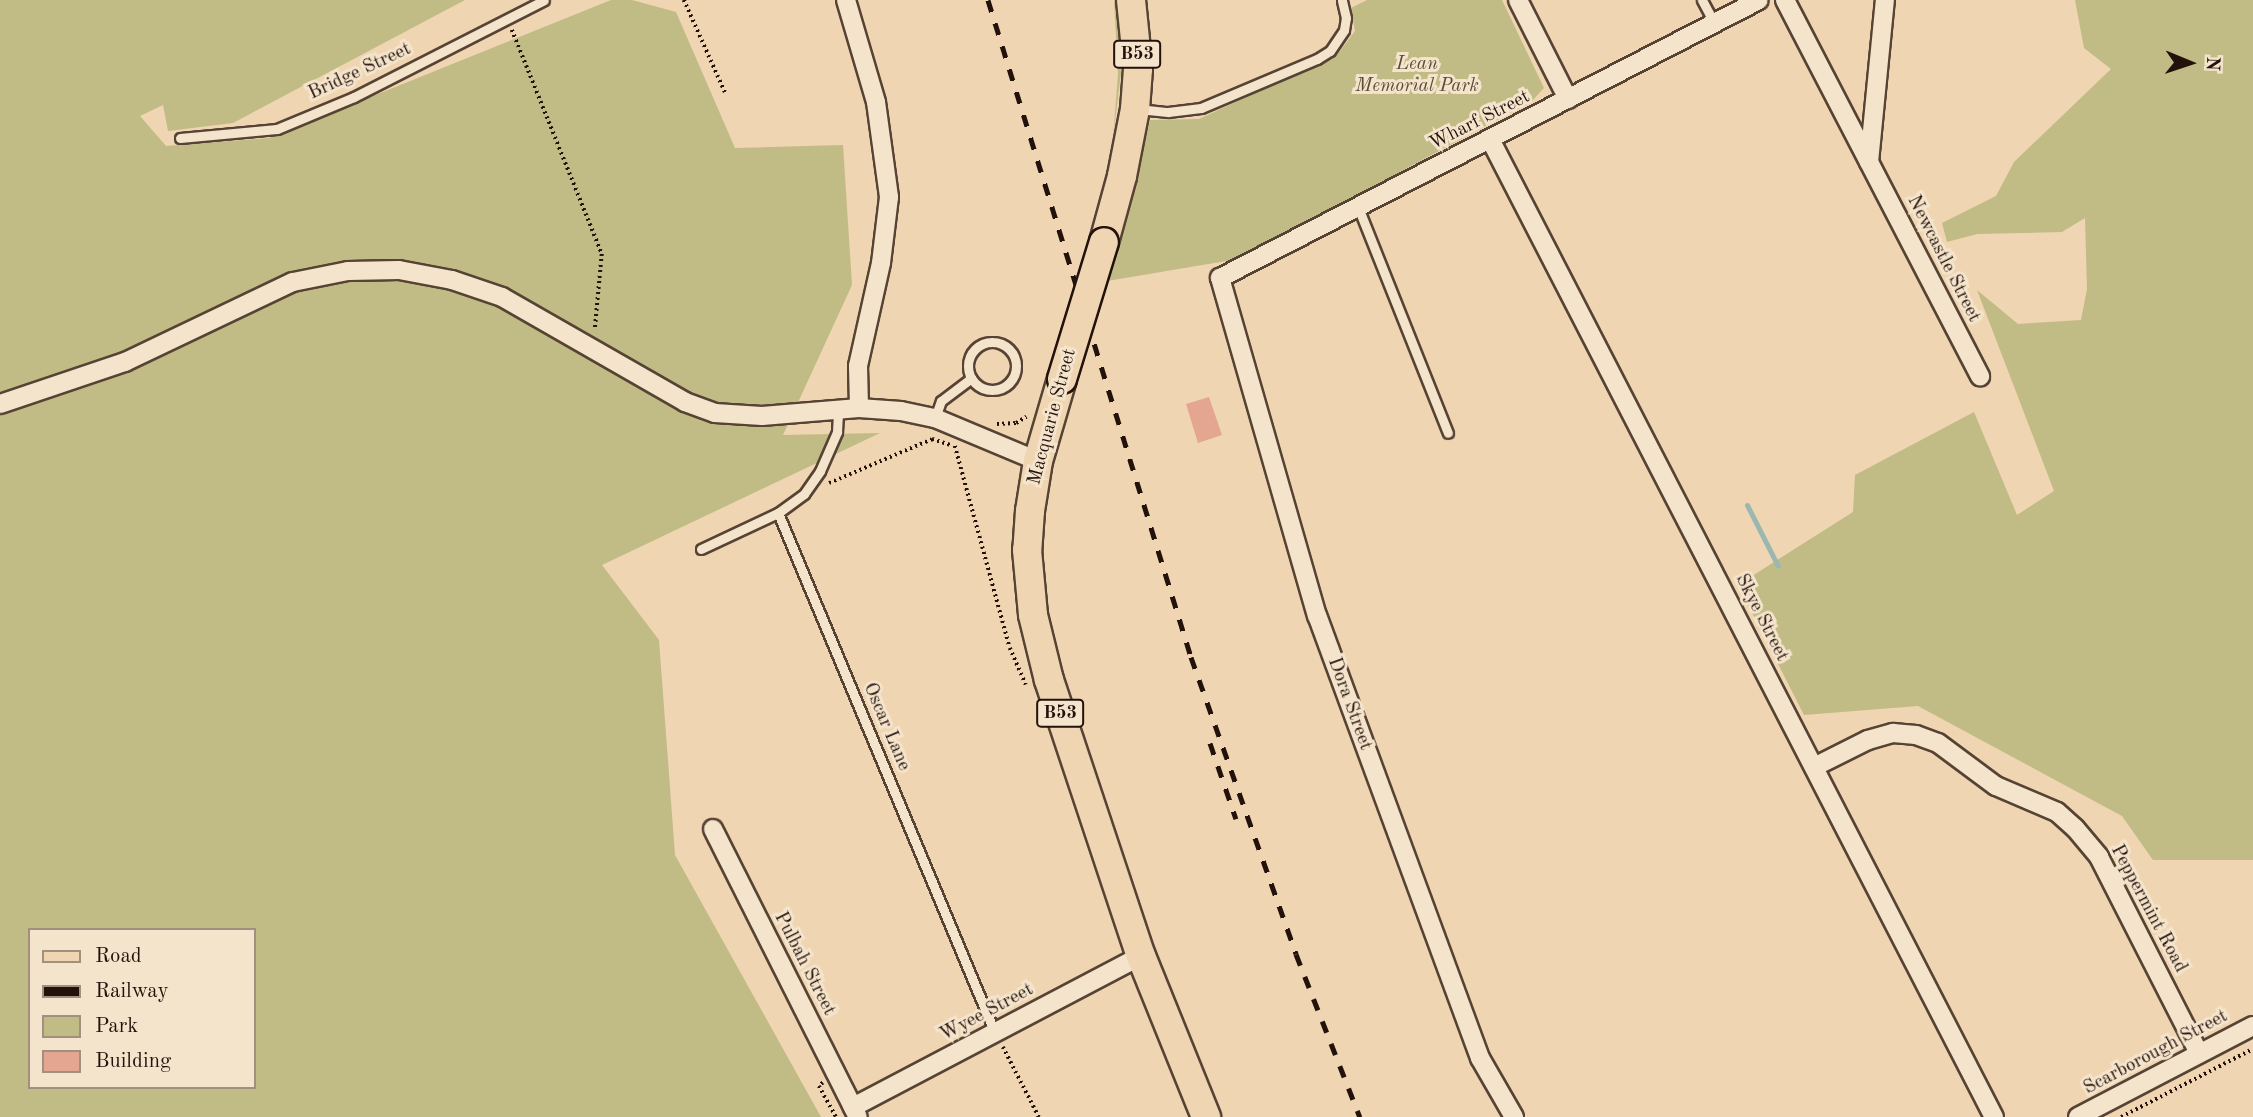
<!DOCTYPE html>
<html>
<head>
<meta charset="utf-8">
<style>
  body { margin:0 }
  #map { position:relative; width:2253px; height:1117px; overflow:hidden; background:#efd5b1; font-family:"Old Standard TT",serif }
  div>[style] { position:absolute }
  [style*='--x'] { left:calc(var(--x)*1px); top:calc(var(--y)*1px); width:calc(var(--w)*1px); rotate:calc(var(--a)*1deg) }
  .green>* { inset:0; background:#c1bb86 }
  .stream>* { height:5px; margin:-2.5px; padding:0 2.5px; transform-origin:2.5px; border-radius:2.5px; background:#9ab8af }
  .building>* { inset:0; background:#e4a691 }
  .path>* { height:3.5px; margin-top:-1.75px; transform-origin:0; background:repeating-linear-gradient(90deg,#23120b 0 2px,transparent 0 5.5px) }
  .roads { filter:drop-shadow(2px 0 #564334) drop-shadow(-2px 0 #564334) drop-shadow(0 2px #564334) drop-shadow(0 -2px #564334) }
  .lane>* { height:9px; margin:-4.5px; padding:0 4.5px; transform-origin:4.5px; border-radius:4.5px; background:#f5e4cc }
  .lane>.ring { margin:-4.5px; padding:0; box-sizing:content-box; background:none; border:9px solid #f5e4cc; border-radius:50% }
  .street>* { height:18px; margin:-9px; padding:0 9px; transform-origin:9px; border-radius:9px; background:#f5e4cc }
  .primary>* { height:28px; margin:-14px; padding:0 14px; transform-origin:14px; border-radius:14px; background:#efd5b1 }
  .rail>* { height:5px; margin-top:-2.5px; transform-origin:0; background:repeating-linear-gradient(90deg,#23120b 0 12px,transparent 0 24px) }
  .bridges { filter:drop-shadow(2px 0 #23120b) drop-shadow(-2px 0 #23120b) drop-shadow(0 2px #23120b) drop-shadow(0 -2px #23120b) }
  .primary-bridge>* { height:28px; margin:-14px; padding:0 14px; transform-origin:14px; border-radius:14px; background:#efd5b1 }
  span { translate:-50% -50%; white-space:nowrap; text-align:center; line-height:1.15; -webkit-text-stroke:6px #f5e4cc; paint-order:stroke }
  .shield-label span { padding:2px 5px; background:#f5e4cc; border:2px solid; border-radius:5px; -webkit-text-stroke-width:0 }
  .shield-label { font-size:18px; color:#23120b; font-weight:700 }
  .park-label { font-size:19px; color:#5a4d36; font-style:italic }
  .street-label { font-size:19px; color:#23120b }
  .legend { position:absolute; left:28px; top:928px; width:228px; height:161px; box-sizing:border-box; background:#f5e4cc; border:2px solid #a1907f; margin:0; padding:9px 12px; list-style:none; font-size:21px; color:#23120b }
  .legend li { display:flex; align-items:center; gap:14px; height:35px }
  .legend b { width:35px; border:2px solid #a1907f }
  .north { position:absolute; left:2155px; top:28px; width:70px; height:70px; -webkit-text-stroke:5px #f5e4cc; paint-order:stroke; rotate:92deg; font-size:19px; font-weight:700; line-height:28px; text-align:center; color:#23120b }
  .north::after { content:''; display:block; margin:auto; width:24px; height:32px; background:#23120b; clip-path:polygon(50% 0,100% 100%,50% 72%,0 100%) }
</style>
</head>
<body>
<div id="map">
  <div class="green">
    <div style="clip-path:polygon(evenodd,0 0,465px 0,233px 123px,168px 131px,163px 105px,140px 116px,166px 146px,269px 138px,611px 0,632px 0,676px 12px,735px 148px,843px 145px,852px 285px,783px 435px,880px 433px,602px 565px,659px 640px,675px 855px,821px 1117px,0 1117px,0 0,30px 930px,254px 930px,254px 1087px,30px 1087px,30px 930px)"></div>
    <div style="clip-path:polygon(1114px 0,1116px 0,1119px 28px,1121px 73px,1113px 138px,1118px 74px)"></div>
    <div style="clip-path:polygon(1367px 0,1502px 0,1544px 88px,1532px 101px,1238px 259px,1107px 281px,1132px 200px,1150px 120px,1199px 119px,1337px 55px,1355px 31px,1351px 8px)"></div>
    <div style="clip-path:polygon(2075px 0,2253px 0,2253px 860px,2153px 860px,2122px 816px,1918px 706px,1804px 715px,1738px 585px,1853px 512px,1855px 475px,1974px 412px,2017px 515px,2054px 491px,1977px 290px,2018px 324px,2081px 320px,2087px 289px,2085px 218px,2062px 232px,1977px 234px,1947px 242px,1942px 223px,1996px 196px,2014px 162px,2111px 69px,2084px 48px)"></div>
  </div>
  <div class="stream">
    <div style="--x:1747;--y:505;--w:68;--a:63.1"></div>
  </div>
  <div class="building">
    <div style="clip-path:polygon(1209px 397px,1222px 435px,1198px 443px,1186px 404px)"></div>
  </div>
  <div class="path">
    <div style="--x:684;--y:0;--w:101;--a:66"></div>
    <div style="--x:512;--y:30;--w:241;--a:68.1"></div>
    <div style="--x:602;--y:254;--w:76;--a:95.3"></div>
    <div style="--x:997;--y:424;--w:19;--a:-3"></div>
    <div style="--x:1016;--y:423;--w:12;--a:-31"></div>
    <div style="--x:955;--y:446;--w:209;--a:74.8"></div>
    <div style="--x:1010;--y:648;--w:40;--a:66.6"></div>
    <div style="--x:829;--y:483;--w:112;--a:-23.1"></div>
    <div style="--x:932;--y:439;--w:20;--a:18"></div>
    <div style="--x:1003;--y:1047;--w:79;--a:62.8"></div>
    <div style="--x:823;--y:1083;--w:5;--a:143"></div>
    <div style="--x:819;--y:1086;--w:35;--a:61"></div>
    <div style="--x:2121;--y:1117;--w:148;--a:-27.3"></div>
  </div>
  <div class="roads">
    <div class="lane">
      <div style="--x:1702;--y:0;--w:26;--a:62"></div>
      <div style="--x:1138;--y:109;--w:30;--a:6"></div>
      <div style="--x:1168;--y:112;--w:33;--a:-7"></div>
      <div style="--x:1201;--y:108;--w:126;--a:-22.9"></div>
      <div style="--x:1317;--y:59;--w:15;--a:-32"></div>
      <div style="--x:1330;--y:51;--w:25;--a:-56"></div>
      <div style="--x:1344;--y:30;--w:12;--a:-81"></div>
      <div style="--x:1346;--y:18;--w:18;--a:-103"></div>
      <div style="--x:180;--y:138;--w:97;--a:-5.3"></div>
      <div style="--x:277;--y:129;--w:83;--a:-22.6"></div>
      <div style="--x:354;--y:97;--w:213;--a:-27"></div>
      <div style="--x:1358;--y:207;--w:243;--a:68.3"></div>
      <div class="ring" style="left:968px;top:342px;width:39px;height:39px"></div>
      <div style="--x:935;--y:418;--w:18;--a:-71"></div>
      <div style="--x:941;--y:401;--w:38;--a:-37"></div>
      <div style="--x:778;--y:513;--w:563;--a:67.35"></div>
      <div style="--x:701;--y:549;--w:85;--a:-25.1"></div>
      <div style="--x:778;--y:513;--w:32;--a:-36"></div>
      <div style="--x:804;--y:494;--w:28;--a:-55"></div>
      <div style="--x:820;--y:471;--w:43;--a:-66.4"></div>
      <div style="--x:837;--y:432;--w:21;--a:-87"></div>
    </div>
    <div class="street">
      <div style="--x:846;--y:0;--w:106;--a:73.6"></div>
      <div style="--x:876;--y:102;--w:96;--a:82.2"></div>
      <div style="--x:889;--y:197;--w:66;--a:96.9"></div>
      <div style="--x:881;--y:263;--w:106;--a:102.6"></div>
      <div style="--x:858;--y:366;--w:42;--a:88.6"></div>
      <div style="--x:1518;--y:0;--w:111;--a:63.2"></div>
      <div style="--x:1785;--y:0;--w:424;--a:62.6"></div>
      <div style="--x:1490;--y:139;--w:1100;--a:62.74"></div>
      <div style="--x:1869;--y:162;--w:163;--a:-84.4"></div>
      <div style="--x:0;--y:404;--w:132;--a:-18.6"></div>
      <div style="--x:125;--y:362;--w:186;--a:-25.5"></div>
      <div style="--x:293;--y:282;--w:56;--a:-11.3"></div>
      <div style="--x:348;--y:271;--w:51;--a:-1.1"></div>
      <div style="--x:399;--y:270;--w:54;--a:10.7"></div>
      <div style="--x:452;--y:280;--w:53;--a:18.8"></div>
      <div style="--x:502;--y:297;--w:211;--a:29.8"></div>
      <div style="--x:685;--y:402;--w:32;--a:20"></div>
      <div style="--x:715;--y:413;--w:47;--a:3.7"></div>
      <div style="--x:762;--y:416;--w:97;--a:-4.7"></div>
      <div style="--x:859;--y:408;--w:42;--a:4.1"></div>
      <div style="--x:901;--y:411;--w:35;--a:12"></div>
      <div style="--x:935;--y:418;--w:112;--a:22.7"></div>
      <div style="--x:1814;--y:767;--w:60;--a:-26.6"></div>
      <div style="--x:1868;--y:740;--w:26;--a:-16"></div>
      <div style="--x:1893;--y:733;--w:23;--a:5"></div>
      <div style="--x:1916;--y:735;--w:23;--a:20"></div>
      <div style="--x:1938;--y:743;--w:72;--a:36.6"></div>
      <div style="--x:1996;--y:786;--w:66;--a:23.1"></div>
      <div style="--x:2057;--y:812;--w:24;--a:42"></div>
      <div style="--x:2075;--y:828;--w:38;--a:50"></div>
      <div style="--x:2099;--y:857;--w:220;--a:63"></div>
      <div style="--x:713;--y:829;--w:322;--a:63.3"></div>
      <div style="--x:853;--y:1107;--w:325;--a:-27.7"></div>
      <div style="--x:1514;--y:1117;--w:68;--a:-120"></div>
      <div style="--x:1480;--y:1058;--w:471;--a:-110.2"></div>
      <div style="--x:1317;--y:616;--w:352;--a:-106"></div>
      <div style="--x:1220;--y:278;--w:606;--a:-27.28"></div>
      <div style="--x:2078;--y:1117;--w:197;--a:-27.5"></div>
    </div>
    <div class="primary">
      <div style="--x:1104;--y:242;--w:68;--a:-74.7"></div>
      <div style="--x:1122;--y:176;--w:68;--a:-79"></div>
      <div style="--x:1135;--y:109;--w:40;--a:-85.7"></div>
      <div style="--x:1138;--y:69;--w:69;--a:-95.8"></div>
      <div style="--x:1062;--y:379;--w:85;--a:106.3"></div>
      <div style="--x:1038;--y:461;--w:51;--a:99.1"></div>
      <div style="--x:1030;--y:511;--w:39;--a:94"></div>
      <div style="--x:1027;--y:550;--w:65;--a:84.7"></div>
      <div style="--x:1033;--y:615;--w:67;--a:76.2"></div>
      <div style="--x:1049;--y:680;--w:291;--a:71.6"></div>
      <div style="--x:1141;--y:956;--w:174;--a:68"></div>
    </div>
  </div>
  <div class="rail">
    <div style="--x:988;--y:0;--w:688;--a:72.83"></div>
    <div style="--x:1191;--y:657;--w:315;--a:70.5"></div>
    <div style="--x:1296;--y:954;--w:175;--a:68.6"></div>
    <div style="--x:1210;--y:743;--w:80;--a:71.1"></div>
  </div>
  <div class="bridges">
    <div class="primary-bridge">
      <div style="--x:1062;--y:379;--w:143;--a:-73"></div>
    </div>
  </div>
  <div class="shield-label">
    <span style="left:1137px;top:54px">B53</span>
    <span style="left:1060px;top:713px">B53</span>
  </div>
  <div class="park-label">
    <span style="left:1417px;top:76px">Lean<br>Memorial Park</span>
  </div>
  <div class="street-label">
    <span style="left:360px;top:72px;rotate:-25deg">Bridge Street</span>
    <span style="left:1480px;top:121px;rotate:-27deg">Wharf Street</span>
    <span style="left:1943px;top:259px;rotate:63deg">Newcastle Street</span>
    <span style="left:1053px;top:417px;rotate:-75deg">Macquarie Street</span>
    <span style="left:1761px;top:618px;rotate:63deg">Skye Street</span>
    <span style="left:1349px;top:704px;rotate:70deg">Dora Street</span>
    <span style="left:886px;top:727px;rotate:67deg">Oscar Lane</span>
    <span style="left:2148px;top:909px;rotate:62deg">Peppermint Road</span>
    <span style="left:804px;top:964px;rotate:63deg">Pulbah Street</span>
    <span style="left:987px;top:1013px;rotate:-28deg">Wyee Street</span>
    <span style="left:2156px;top:1053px;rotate:-28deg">Scarborough Street</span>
  </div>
  <ul class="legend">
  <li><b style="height:9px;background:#efd5b1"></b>Road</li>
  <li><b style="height:9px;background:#23120b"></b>Railway</li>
  <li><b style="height:19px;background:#c1bb86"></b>Park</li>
  <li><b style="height:19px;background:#e4a691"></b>Building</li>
  </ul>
  <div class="north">N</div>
</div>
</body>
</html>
